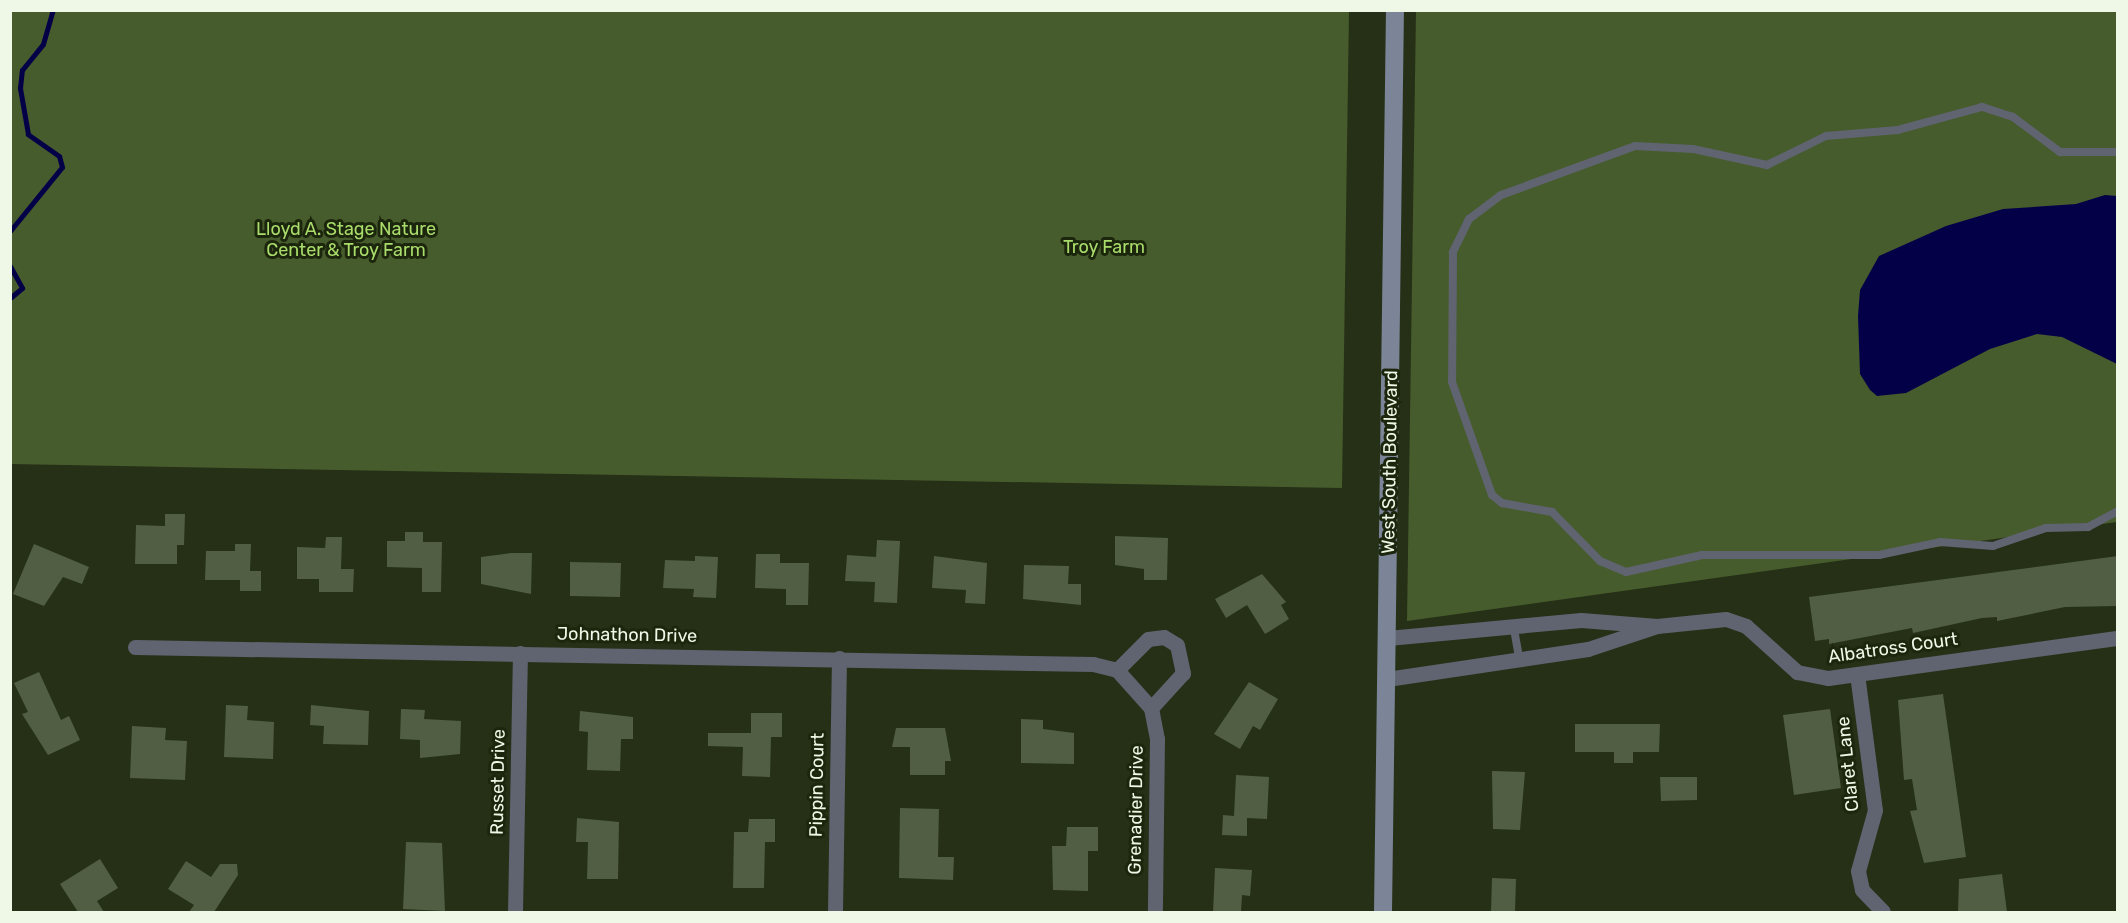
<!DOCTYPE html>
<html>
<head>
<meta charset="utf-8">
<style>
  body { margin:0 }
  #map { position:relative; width:2128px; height:923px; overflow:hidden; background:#253017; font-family:Rubik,sans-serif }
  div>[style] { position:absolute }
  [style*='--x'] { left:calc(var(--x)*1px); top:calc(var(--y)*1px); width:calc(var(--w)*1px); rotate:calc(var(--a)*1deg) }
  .green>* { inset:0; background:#475c2c }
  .water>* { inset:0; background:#040047 }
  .stream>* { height:5px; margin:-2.5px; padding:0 2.5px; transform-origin:2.5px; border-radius:2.5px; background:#040047 }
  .building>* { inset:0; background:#515e43 }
  .lane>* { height:8px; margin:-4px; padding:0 4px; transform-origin:4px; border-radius:4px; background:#5f6470 }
  .street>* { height:15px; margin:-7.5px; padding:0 7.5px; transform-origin:7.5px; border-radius:7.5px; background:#5f6470 }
  .secondary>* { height:18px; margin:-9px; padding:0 9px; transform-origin:9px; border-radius:9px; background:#7c8497 }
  span { translate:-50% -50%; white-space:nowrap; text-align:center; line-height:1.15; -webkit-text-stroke:6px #1b260d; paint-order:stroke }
  .park-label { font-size:18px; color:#aadc6b }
  .street-label { font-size:18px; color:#eff7e7 }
  .frame { position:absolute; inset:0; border:12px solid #eff7e7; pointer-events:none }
</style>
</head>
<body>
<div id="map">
  <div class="green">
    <div style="clip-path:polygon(10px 11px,1349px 11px,1342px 488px,11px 464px)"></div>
    <div style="clip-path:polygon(1416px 11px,2117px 11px,2117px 522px,1407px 621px)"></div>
  </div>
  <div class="water">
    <div style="clip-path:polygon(2105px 195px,2117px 196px,2117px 364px,2062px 337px,2037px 334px,1990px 349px,1906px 393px,1877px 396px,1870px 390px,1860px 374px,1858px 316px,1860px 290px,1879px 256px,1946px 226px,2003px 209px,2076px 204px)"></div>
  </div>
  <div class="stream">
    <div style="--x:10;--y:231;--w:82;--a:-50.9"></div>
    <div style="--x:62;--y:167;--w:11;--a:-105"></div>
    <div style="--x:59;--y:156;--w:38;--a:-145"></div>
    <div style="--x:28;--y:134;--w:47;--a:-99.9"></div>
    <div style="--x:20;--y:88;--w:18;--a:-84"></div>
    <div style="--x:22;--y:70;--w:33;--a:-51"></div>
    <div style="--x:43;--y:44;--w:35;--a:-74"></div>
    <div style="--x:10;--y:266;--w:25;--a:61"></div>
    <div style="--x:22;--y:288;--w:16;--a:140"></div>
  </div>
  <div class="building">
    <div style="clip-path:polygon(165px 514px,185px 514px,184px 545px,177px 545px,177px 564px,135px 564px,136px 525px,165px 526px)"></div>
    <div style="clip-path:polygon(405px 532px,423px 532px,423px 542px,442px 542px,441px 592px,422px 592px,422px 568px,387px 567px,387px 541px,405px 541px)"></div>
    <div style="clip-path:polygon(1115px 536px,1168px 538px,1167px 580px,1144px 580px,1144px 569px,1115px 565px)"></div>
    <div style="clip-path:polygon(326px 537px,342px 537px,341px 569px,354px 569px,353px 592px,319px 592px,319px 579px,297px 579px,297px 547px,325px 548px)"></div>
    <div style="clip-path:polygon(877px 540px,900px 541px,897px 603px,874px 602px,875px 582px,845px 581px,847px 555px,876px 557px)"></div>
    <div style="clip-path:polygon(34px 544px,89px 567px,82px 584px,63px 577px,44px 606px,13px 594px)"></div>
    <div style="clip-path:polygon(235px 544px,251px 544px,250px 571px,261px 571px,261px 591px,240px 591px,240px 580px,205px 580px,206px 551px,235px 551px)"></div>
    <div style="clip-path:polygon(511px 553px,532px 553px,531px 594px,481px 584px,481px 557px)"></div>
    <div style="clip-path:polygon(756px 554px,780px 554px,780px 563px,809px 563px,808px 605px,786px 605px,786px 589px,755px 588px)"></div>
    <div style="clip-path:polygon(695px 556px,718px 557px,716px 598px,693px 597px,694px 589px,663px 588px,665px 560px,695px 561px)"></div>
    <div style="clip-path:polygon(934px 556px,987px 563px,985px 604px,965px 603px,966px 590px,932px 588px)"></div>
    <div style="clip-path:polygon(2118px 556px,2118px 606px,2065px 607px,1997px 621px,1997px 617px,1982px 618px,1913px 633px,1912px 628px,1829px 644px,1829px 639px,1815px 641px,1809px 597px)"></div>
    <div style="clip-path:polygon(570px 562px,621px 563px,620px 597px,570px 596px)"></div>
    <div style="clip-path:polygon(1024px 565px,1069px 566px,1068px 584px,1081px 584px,1081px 605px,1023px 599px)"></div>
    <div style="clip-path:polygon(1262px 574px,1286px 602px,1281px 605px,1289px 619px,1265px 634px,1247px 605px,1226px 618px,1215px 599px)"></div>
    <div style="clip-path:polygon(39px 672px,61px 720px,69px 716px,80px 740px,48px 755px,22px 714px,28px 712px,14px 683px)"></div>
    <div style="clip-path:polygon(1249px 682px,1278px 699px,1260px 730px,1253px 726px,1240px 749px,1214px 734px)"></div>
    <div style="clip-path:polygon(1943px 694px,1966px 857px,1924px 863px,1910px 811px,1917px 810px,1912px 779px,1904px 780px,1898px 700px)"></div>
    <div style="clip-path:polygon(226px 705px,248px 706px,247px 720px,274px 722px,273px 759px,224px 757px)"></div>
    <div style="clip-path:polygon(311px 705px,369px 711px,368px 745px,323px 744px,324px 726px,310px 725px)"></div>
    <div style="clip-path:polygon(401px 709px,425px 710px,424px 719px,461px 721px,460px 754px,420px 758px,420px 740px,400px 739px)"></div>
    <div style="clip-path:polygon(1830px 709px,1841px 788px,1794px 795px,1783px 715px)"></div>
    <div style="clip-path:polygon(580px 711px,633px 717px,633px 739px,621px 739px,620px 771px,587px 770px,588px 732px,579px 731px)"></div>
    <div style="clip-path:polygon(751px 713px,782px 713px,782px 737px,771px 737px,770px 777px,742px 776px,743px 747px,708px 746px,708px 733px,751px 733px)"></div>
    <div style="clip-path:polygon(1021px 719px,1043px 720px,1043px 729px,1074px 733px,1074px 764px,1021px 763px)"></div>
    <div style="clip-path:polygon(1575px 724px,1660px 724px,1659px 752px,1633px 752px,1633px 763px,1614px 763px,1614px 752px,1575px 752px)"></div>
    <div style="clip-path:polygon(132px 726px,166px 728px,165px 740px,187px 741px,185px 780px,130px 778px)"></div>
    <div style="clip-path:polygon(896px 728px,945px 728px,951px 761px,945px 761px,945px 775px,910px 775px,910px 747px,892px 747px)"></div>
    <div style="clip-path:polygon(1492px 771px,1525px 772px,1520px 830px,1493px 829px)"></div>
    <div style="clip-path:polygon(1236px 775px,1269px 777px,1267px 819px,1247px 818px,1247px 836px,1222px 835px,1223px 815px,1234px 816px)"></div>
    <div style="clip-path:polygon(1660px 777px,1697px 777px,1697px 800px,1661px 801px)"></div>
    <div style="clip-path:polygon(900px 808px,939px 809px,938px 857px,954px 857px,953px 880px,899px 878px)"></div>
    <div style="clip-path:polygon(577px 818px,619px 822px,618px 879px,587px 879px,588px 842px,576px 842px)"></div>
    <div style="clip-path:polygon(749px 819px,775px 819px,775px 842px,765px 842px,764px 888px,733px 888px,734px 832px,748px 832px)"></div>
    <div style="clip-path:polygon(1067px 827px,1098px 827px,1098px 851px,1088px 851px,1088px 891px,1053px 890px,1052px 846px,1066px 846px)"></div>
    <div style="clip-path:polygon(406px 842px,442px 843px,445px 911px,403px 909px)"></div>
    <div style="clip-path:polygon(100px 859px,118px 888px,97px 901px,104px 912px,78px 912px,60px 884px)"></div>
    <div style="clip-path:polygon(186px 861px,211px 877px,220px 864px,237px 864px,238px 875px,214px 912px,189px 912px,194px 905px,168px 889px)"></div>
    <div style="clip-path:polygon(1215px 868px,1252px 870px,1250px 896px,1242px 895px,1241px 912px,1213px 912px)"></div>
    <div style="clip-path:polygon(2002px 874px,2007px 912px,1958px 912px,1959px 879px)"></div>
    <div style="clip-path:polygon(1492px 878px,1516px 879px,1515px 912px,1491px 912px)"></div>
  </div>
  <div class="lane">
    <div style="--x:2118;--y:152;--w:58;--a:180"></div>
    <div style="--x:2060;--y:152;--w:59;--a:-143.3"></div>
    <div style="--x:2013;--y:117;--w:33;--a:-162"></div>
    <div style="--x:1982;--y:107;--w:87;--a:164.7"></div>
    <div style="--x:1898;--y:130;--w:72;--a:175.2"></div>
    <div style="--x:1826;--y:136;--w:66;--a:153.8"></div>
    <div style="--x:1767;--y:165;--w:76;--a:-167.8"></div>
    <div style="--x:1693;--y:149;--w:58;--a:-177"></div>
    <div style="--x:1635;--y:146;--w:143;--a:159.9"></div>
    <div style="--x:1501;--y:195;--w:40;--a:143"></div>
    <div style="--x:1469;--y:219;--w:37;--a:116"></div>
    <div style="--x:1453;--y:252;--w:130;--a:90.4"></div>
    <div style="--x:1452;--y:382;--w:120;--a:70.5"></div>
    <div style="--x:1492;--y:495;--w:13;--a:39"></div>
    <div style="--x:1502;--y:503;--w:51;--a:10.2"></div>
    <div style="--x:1552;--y:512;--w:69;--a:45.6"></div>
    <div style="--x:1600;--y:561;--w:28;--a:23"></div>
    <div style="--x:1626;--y:572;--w:78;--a:-12.6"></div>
    <div style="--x:1702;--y:555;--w:177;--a:0"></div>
    <div style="--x:1879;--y:555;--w:62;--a:-12"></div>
    <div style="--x:1940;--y:542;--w:53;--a:4.3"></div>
    <div style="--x:1993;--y:546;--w:56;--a:-18.8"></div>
    <div style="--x:2046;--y:528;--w:42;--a:-1.4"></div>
    <div style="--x:2088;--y:527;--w:34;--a:-28"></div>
    <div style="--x:1514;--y:629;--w:28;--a:80"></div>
  </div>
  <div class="street">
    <div style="--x:1657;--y:626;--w:69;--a:-5.8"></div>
    <div style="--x:1726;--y:619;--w:21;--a:19"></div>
    <div style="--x:1746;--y:626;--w:69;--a:42"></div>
    <div style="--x:1797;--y:672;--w:32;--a:11"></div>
    <div style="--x:1828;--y:678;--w:293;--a:-7.9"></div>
    <div style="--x:135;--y:647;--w:958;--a:1.02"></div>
    <div style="--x:1093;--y:664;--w:25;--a:14"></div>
    <div style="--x:1117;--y:670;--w:51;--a:48.2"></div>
    <div style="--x:1151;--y:708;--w:32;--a:79"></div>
    <div style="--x:1157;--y:739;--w:173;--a:90.7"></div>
    <div style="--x:1117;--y:670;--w:44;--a:-45"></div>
    <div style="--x:1148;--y:639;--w:16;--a:-7"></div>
    <div style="--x:1164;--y:637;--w:15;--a:32"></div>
    <div style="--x:1177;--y:645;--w:29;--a:78"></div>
    <div style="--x:1183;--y:673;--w:47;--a:132.4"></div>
    <div style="--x:1857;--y:674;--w:137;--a:82.5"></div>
    <div style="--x:1875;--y:810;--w:63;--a:105.6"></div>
    <div style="--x:1858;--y:871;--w:19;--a:78"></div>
    <div style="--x:1862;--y:890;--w:30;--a:46"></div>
    <div style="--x:1387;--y:679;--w:203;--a:-8.5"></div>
    <div style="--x:1588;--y:649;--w:73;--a:-18.4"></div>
    <div style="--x:1657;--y:626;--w:76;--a:-175.5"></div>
    <div style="--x:1581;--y:620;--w:194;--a:174.7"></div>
    <div style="--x:515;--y:912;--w:259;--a:-88.9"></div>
    <div style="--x:835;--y:912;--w:254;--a:-89.1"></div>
  </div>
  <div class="secondary">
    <div style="--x:1383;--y:912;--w:902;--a:-89.24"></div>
  </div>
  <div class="park-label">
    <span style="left:346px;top:240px">Lloyd A. Stage Nature<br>Center &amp; Troy Farm</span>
    <span style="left:1104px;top:247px">Troy Farm</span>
  </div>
  <div class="street-label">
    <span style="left:1390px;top:462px;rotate:-89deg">West South Boulevard</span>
    <span style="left:627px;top:635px;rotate:1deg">Johnathon Drive</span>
    <span style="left:1893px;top:648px;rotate:-8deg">Albatross Court</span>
    <span style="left:1848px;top:764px;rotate:-96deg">Claret Lane</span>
    <span style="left:498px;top:782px;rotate:-89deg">Russet Drive</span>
    <span style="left:817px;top:785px;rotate:-89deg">Pippin Court</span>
    <span style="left:1136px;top:810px;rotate:-89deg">Grenadier Drive</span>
  </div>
  <div class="frame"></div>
</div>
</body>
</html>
